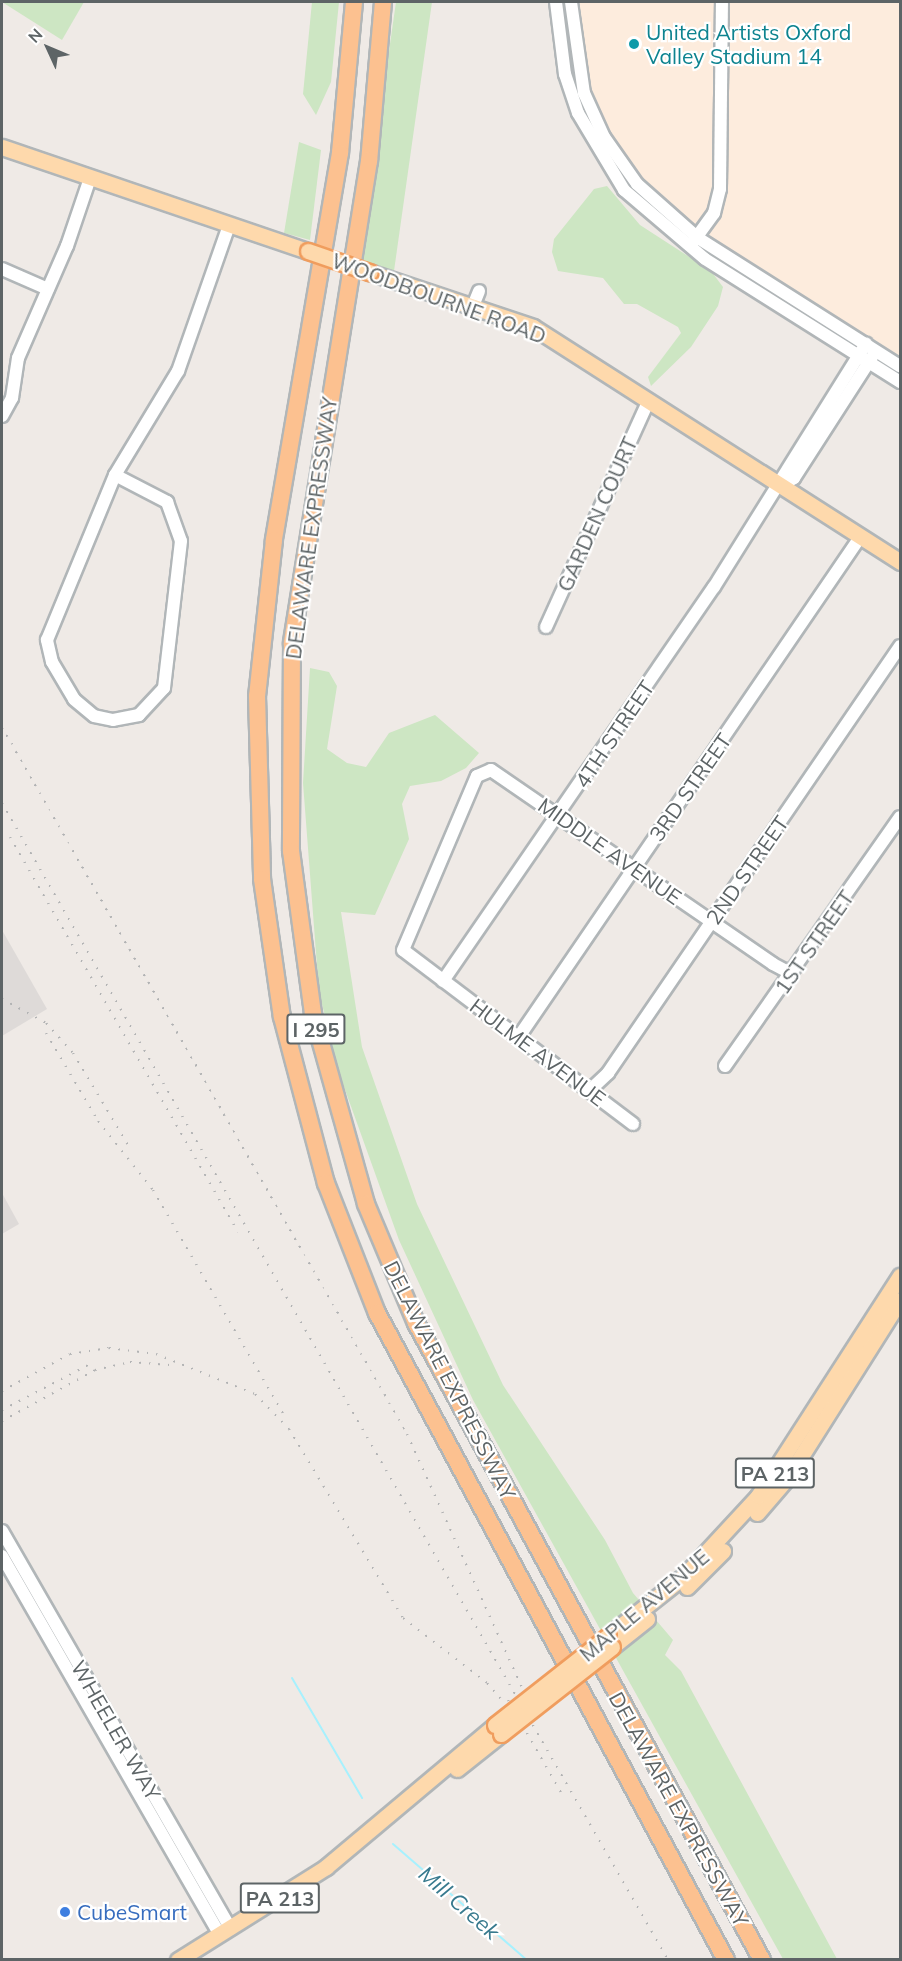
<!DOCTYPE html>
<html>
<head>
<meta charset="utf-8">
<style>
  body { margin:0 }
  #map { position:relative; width:902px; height:1961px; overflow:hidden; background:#efeae6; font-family:Mulish,sans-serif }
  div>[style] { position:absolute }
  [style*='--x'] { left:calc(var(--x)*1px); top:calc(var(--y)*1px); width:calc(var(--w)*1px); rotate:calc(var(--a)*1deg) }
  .commercial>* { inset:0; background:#fdecdd }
  .industrial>* { inset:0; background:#dedad8 }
  .green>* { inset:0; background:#cde6c3 }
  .stream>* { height:2px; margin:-1px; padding:0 1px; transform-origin:1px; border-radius:1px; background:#a7f1fe }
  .roads { filter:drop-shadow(2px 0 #b1b6b8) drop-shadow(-2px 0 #b1b6b8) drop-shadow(0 2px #b1b6b8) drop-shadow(0 -2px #b1b6b8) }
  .minor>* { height:12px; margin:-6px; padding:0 6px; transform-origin:6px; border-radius:6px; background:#fff }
  .major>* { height:15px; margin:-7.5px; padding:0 7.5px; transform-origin:7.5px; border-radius:7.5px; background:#fed9ac }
  .highway>* { height:16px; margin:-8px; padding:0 8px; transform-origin:8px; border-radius:8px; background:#fcc190 }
  .rail>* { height:2px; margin-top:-1px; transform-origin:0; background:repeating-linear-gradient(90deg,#b2b3b4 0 1.5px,transparent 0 9.5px) }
  .bridges { filter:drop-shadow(2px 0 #f09d5e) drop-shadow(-2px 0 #f09d5e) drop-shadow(0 2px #f09d5e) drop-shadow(0 -2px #f09d5e) }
  .major-bridge>* { height:15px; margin:-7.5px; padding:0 7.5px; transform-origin:7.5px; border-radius:7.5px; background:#fed9ac }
  .dots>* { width:16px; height:16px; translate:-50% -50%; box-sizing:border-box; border:3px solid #fff; border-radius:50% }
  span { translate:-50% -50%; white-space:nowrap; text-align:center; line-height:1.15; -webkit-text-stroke:4.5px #fff; paint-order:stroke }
  .shield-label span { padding:2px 4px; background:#fff; border:2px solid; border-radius:4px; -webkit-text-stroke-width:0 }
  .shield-label { font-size:20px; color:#5d6466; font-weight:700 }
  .culture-label { font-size:21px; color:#0d838f }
  .left { translate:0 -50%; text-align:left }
  .street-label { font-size:21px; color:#5d6466 }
  .shop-label { font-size:21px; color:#366cbe }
  .water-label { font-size:22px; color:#387a8e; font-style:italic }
  .frame { position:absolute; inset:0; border:3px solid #5d6466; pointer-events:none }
  .north { position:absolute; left:18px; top:18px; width:60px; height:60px; -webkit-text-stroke:4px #fff; paint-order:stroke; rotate:314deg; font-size:16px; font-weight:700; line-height:24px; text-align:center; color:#5d6466 }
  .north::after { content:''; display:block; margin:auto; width:21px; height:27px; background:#5d6466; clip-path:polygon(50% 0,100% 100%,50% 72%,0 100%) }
</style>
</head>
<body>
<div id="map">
  <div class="commercial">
    <div style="clip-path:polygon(576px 2px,900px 2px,900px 357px,715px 242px,638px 174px,597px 112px,580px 64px)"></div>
  </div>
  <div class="industrial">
    <div style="clip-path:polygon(2px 930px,47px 1009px,2px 1036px)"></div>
    <div style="clip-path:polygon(2px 1193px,19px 1224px,2px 1234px)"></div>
  </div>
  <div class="green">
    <div style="clip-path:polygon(2px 2px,84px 2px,62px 40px)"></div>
    <div style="clip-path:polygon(312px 2px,339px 2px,331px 82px,316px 115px,303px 94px)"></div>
    <div style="clip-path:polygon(396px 2px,432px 2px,394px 271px,359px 261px)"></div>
    <div style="clip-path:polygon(299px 142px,321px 150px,310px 240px,284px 233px)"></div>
    <div style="clip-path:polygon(607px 186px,640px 225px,711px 271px,723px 287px,718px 306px,691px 347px,651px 386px,648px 377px,681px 333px,678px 327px,637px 304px,624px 304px,603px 278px,558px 271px,552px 252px,554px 239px,594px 189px)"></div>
    <div style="clip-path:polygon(310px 668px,329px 672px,337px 686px,327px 749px,347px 763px,366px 767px,389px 733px,435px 715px,479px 753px,466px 768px,441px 781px,410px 786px,402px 804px,409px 839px,375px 915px,341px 912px,362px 1047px,417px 1204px,503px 1385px,605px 1540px,633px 1593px,673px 1640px,665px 1655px,681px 1671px,837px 1959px,783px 1959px,473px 1400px,399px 1240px,339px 1073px,319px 992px,303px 783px)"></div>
  </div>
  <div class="stream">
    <div style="--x:292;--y:1678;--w:139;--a:59.7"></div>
    <div style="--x:393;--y:1844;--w:177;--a:40.9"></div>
  </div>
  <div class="roads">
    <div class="minor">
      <div style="--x:556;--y:2;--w:73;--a:82.9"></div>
      <div style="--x:565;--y:74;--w:41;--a:71.6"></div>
      <div style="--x:578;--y:113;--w:90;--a:59.1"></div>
      <div style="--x:624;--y:190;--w:106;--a:40.4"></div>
      <div style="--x:705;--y:259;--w:231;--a:32.2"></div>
      <div style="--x:571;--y:2;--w:92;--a:81.9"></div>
      <div style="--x:584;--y:93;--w:48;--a:65.6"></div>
      <div style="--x:604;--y:137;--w:57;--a:54.9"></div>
      <div style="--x:637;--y:184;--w:81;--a:41.5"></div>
      <div style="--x:698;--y:238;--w:239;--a:32.4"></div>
      <div style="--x:693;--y:242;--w:36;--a:-54"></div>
      <div style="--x:714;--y:213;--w:25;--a:-76"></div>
      <div style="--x:720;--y:189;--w:187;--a:-89.4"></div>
      <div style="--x:2;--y:269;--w:50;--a:23.5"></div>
      <div style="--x:473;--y:306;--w:16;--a:-68"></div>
      <div style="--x:2;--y:416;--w:21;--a:-61"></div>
      <div style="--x:12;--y:398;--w:40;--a:-81.5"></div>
      <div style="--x:18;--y:358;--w:122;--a:-66.4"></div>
      <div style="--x:67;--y:246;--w:72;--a:-71.3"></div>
      <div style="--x:115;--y:475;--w:59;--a:27.4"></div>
      <div style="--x:167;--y:502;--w:41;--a:70.3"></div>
      <div style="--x:181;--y:541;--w:148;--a:96.6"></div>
      <div style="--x:164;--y:688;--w:37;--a:133"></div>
      <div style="--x:139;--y:715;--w:26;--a:169"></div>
      <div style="--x:113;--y:720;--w:19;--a:-168"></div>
      <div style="--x:94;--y:716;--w:26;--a:-140"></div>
      <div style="--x:74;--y:699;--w:43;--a:-120.7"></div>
      <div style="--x:52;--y:662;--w:23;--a:-103"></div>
      <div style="--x:47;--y:640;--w:178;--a:-67.6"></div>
      <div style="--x:115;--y:475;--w:122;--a:-58.8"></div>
      <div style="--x:178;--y:371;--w:155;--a:-70.7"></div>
      <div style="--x:782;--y:485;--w:14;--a:-30"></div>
      <div style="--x:794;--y:478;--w:144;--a:-57.2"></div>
      <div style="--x:546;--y:627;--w:247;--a:-65.6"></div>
      <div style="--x:443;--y:981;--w:478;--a:-55.5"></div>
      <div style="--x:714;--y:587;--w:287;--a:-58"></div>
      <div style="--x:518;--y:1038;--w:608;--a:-55.66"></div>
      <div style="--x:725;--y:1066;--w:304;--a:-54.9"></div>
      <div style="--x:590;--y:1090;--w:25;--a:-43"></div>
      <div style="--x:608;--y:1073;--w:517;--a:-55.63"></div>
      <div style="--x:633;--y:1124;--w:288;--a:-142.9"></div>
      <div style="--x:403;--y:950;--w:189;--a:-67"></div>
      <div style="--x:477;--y:776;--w:15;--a:-23"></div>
      <div style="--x:491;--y:770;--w:342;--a:34.5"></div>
      <div style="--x:773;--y:964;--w:15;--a:28"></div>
      <div style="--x:786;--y:971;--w:9;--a:-18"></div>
      <div style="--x:2;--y:1531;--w:459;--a:60.1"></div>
      <div style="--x:2;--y:1556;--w:437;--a:60.1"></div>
    </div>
    <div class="major">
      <div style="--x:2;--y:147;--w:323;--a:18.8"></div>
      <div style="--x:369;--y:272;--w:173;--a:18.5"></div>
      <div style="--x:533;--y:327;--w:436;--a:32.6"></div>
      <div style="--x:757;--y:1513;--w:48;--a:-49.3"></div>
      <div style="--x:788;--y:1477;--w:209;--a:-57.7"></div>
      <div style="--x:687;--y:1587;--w:51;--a:-45"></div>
      <div style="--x:608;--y:1636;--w:97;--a:-38.3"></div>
      <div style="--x:684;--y:1576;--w:109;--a:-47.2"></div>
      <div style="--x:758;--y:1496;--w:262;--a:-57.2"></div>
      <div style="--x:612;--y:1647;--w:45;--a:-38.7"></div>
      <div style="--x:457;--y:1769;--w:56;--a:-38.5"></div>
      <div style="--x:178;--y:1960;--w:175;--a:-32.1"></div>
      <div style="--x:326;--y:1867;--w:221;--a:-40"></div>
    </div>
    <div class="highway">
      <div style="--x:354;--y:2;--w:152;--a:95.3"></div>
      <div style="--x:340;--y:153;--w:393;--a:99.7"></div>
      <div style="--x:274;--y:540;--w:157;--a:96.2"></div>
      <div style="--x:257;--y:696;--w:183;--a:88.4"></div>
      <div style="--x:262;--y:879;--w:139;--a:81.8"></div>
      <div style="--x:282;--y:1017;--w:172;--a:75.2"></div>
      <div style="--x:326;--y:1183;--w:140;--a:68.6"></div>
      <div style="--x:377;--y:1313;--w:735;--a:61.66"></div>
      <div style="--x:383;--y:2;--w:160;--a:95"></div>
      <div style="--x:369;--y:161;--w:488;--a:99.1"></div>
      <div style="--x:292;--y:643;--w:208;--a:90.3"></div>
      <div style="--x:291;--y:851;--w:164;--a:82.3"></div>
      <div style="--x:313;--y:1014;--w:197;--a:74.4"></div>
      <div style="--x:366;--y:1204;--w:129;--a:67.2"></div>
      <div style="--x:416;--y:1323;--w:725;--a:61.49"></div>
    </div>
  </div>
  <div class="rail">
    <div style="--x:2;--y:727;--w:815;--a:60.19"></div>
    <div style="--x:407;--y:1434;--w:295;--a:65.6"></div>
    <div style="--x:2;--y:803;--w:1335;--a:60.07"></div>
    <div style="--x:10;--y:837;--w:456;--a:60"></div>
    <div style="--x:2;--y:999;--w:50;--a:28.6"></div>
    <div style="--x:46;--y:1023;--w:40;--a:48"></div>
    <div style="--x:73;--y:1053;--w:113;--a:59.1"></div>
    <div style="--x:46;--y:1033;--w:102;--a:59.4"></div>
    <div style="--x:98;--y:1121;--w:88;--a:51.4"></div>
    <div style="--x:153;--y:1190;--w:260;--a:59.8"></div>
    <div style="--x:2;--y:1391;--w:77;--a:-28.6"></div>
    <div style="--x:70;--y:1354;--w:39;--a:-9"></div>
    <div style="--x:109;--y:1348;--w:47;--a:7.3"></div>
    <div style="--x:156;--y:1354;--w:107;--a:22"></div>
    <div style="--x:255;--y:1394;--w:49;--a:45.8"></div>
    <div style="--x:289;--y:1429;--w:221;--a:58.9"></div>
    <div style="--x:403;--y:1618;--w:106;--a:37.7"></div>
    <div style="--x:487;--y:1683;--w:35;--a:49"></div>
    <div style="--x:2;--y:1410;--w:104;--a:-27.6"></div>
    <div style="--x:2;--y:1421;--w:106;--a:-28.7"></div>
    <div style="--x:95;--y:1370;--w:36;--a:-13"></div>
    <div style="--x:130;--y:1362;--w:40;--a:4.3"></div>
    <div style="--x:508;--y:1700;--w:111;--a:60.2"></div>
  </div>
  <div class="bridges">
    <div class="major-bridge">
      <div style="--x:308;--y:251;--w:65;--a:19"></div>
      <div style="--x:495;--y:1725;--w:144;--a:-38.2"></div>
      <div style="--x:501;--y:1734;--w:141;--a:-38.1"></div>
    </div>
  </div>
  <div class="dots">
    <div style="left:634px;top:44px;background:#0f9aa8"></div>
    <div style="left:65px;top:1912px;background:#3f7fe0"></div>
  </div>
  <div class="shield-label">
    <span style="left:316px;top:1029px">I 295</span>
    <span style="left:775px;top:1473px">PA 213</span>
    <span style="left:280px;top:1898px">PA 213</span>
  </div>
  <div class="culture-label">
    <span class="left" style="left:646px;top:44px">United Artists Oxford<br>Valley Stadium 14</span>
  </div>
  <div class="street-label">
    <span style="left:439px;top:298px;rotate:20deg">WOODBOURNE ROAD</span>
    <span style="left:597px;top:514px;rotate:-66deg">GARDEN COURT</span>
    <span style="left:311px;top:528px;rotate:-82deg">DELAWARE EXPRESSWAY</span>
    <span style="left:614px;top:734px;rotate:-56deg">4TH STREET</span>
    <span style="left:690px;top:787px;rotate:-55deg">3RD STREET</span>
    <span style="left:610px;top:851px;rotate:35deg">MIDDLE AVENUE</span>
    <span style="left:747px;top:870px;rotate:-55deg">2ND STREET</span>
    <span style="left:814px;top:942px;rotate:-55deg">1ST STREET</span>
    <span style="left:538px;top:1052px;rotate:37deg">HULME AVENUE</span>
    <span style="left:450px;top:1380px;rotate:63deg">DELAWARE EXPRESSWAY</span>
    <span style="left:644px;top:1605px;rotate:-40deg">MAPLE AVENUE</span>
    <span style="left:116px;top:1730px;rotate:60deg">WHEELER WAY</span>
    <span style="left:679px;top:1809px;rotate:61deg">DELAWARE EXPRESSWAY</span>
  </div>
  <div class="shop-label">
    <span class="left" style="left:77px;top:1912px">CubeSmart</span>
  </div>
  <div class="water-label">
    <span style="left:459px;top:1903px;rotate:41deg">Mill Creek</span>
  </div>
  <div class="frame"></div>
  <div class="north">N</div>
</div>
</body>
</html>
